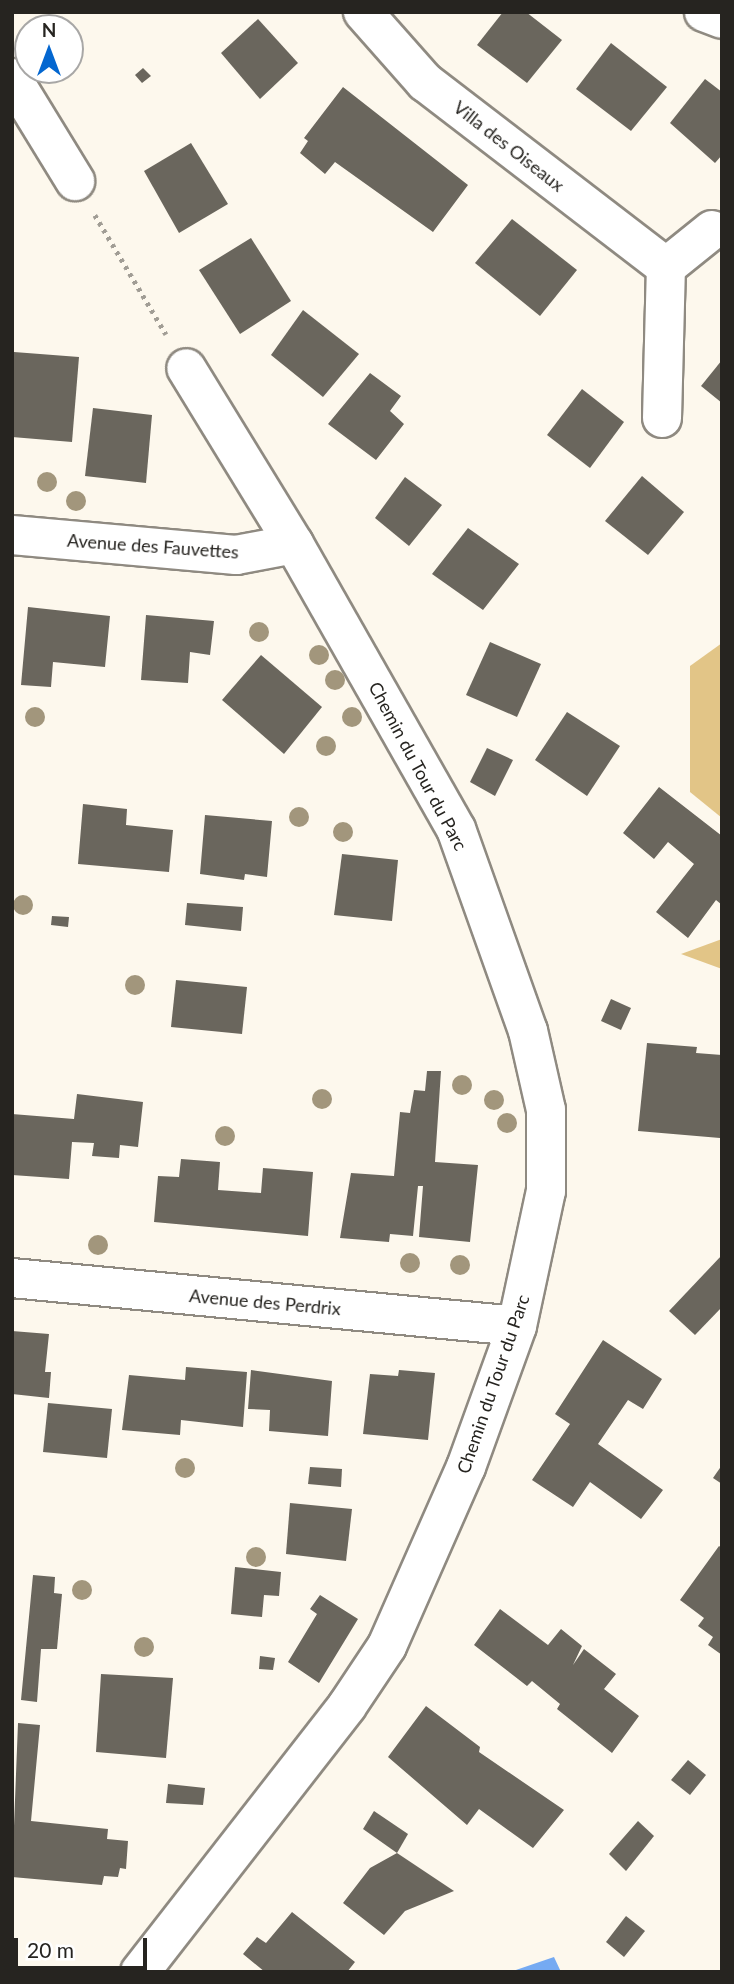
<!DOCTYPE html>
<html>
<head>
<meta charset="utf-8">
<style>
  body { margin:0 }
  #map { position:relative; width:734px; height:1984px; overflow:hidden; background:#fdf8ed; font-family:Lato,sans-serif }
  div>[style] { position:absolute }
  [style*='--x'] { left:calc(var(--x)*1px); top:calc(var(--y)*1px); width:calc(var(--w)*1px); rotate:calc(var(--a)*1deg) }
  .green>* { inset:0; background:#e2c587 }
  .water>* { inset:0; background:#75aaf2 }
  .building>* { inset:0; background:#6a665d }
  .path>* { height:4.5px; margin-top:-2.25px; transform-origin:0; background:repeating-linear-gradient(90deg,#a19d95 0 3.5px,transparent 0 8.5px) }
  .roads { filter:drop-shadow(2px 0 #8f8a81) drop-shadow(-2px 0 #8f8a81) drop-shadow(0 2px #8f8a81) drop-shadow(0 -2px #8f8a81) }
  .minor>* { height:38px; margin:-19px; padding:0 19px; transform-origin:19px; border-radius:19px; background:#fff }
  .trees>* { width:20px; height:20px; margin:-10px; border-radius:50%; background:#a2967c }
  span { translate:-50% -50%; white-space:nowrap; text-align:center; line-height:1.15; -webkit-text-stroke:7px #fff; paint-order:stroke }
  .street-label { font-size:18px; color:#262420 }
  .frame { position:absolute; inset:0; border:14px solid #262420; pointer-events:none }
  .north { position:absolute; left:14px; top:14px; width:70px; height:70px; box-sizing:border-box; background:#fff; border:2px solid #a8a7a6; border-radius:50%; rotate:0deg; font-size:19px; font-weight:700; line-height:28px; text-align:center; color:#262420 }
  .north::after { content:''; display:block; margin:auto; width:24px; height:32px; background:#0467d0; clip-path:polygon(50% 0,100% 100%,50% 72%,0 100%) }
  .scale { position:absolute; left:14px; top:1938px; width:133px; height:32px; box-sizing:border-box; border:4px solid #262420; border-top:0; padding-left:9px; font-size:21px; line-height:24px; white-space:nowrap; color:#262420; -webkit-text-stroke:5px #fff; paint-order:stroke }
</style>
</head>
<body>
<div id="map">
  <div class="green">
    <div style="clip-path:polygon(722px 643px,722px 818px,690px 792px,690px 666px)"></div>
    <div style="clip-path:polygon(722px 939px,722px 969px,681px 954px)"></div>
  </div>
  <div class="water">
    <div style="clip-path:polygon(554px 1957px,561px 1972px,510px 1972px)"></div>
  </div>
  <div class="building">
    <div style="clip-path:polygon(503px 12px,526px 12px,562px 40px,527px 83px,477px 45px)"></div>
    <div style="clip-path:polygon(258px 19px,298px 63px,260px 99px,221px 53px)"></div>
    <div style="clip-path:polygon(611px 43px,667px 87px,631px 131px,576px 89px)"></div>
    <div style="clip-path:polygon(143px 68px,151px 76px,142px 83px,135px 75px)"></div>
    <div style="clip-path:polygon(705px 79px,722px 92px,722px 155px,715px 163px,670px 123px)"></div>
    <div style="clip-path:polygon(343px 87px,468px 185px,433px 232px,335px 162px,325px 174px,300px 153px,308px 141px,304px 138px)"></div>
    <div style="clip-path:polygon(191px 143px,228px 204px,179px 233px,144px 171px)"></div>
    <div style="clip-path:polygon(512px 219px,577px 270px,540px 316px,475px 263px)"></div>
    <div style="clip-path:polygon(251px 238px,291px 301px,240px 334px,199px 270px)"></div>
    <div style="clip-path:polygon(303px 310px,359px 354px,323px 397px,271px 355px)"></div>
    <div style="clip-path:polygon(14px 352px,79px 357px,72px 442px,12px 437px)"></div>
    <div style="clip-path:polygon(722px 360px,722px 403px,701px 386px)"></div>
    <div style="clip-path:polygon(370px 373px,401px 396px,390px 411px,404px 424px,376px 460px,328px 424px)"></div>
    <div style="clip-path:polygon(582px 389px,624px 422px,590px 468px,547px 435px)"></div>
    <div style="clip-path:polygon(93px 408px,152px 415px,146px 483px,85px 476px)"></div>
    <div style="clip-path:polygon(642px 476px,684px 512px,648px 555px,605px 521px)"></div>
    <div style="clip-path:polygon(405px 477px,442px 505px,409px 546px,375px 518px)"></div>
    <div style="clip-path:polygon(468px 528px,519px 564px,483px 610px,432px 574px)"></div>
    <div style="clip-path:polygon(28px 607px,110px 616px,105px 667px,53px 662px,51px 687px,21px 685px)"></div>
    <div style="clip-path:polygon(146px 615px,214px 621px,210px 655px,190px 652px,188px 683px,141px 680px)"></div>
    <div style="clip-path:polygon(490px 642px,541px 664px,517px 717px,466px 695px)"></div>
    <div style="clip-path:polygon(261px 655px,322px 707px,284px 754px,222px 700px)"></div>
    <div style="clip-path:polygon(567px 712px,620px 746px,587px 796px,535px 760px)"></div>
    <div style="clip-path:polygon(487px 748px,513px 760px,495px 796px,470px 782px)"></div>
    <div style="clip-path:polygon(659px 787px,722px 836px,722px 905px,716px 900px,688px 938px,656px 912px,694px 864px,668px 842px,654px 859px,623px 833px)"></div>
    <div style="clip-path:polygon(83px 804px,127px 809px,126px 825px,173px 830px,169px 872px,78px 864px)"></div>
    <div style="clip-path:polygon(205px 815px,272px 821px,267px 877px,245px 874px,244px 880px,200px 874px)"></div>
    <div style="clip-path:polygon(342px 854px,398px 860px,392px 921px,334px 915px)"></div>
    <div style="clip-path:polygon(187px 903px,243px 907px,241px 931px,185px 925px)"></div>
    <div style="clip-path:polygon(52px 916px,69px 917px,68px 927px,51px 925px)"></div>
    <div style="clip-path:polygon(176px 980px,247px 987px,242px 1034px,171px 1027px)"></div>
    <div style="clip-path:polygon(611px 999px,631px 1008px,621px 1030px,601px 1021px)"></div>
    <div style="clip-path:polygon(647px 1043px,697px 1047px,696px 1053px,722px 1055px,720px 1138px,638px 1131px)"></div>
    <div style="clip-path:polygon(427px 1071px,441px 1071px,435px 1162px,478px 1165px,470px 1242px,419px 1237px,423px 1186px,418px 1186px,413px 1236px,390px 1234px,389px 1242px,340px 1238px,351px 1173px,394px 1176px,400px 1112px,410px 1113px,414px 1090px,425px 1091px)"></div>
    <div style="clip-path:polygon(77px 1094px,143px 1102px,138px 1147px,120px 1145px,119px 1158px,92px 1156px,94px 1143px,72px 1142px,69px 1179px,12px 1175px,12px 1114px,74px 1119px)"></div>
    <div style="clip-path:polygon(181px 1159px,220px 1162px,218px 1190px,261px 1193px,263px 1168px,313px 1172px,308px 1236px,154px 1222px,158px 1176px,179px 1177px)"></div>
    <div style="clip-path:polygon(722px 1255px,722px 1307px,695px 1335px,669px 1311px)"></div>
    <div style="clip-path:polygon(12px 1331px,49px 1334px,45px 1372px,51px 1372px,49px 1398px,12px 1394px)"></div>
    <div style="clip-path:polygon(603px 1340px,662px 1379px,643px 1409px,628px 1400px,598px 1444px,663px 1490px,641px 1519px,590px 1482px,573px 1507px,532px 1480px,570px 1424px,555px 1414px)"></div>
    <div style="clip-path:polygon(186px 1367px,247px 1372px,243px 1427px,181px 1420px,180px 1435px,122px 1430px,129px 1375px,185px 1380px)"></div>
    <div style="clip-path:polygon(251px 1370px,332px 1381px,328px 1436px,269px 1431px,270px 1410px,248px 1409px)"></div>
    <div style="clip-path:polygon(399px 1370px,435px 1373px,428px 1440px,363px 1434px,370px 1374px,398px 1376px)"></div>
    <div style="clip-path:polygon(48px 1403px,112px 1409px,107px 1458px,43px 1452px)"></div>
    <div style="clip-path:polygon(722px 1465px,722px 1484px,713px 1478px)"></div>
    <div style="clip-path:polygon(310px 1467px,342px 1469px,341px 1487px,308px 1484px)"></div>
    <div style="clip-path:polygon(290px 1503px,352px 1509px,346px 1561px,286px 1554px)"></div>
    <div style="clip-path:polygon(719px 1546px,722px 1548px,722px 1655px,708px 1645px,713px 1637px,698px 1626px,704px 1618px,680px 1600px)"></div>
    <div style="clip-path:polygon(235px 1567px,281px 1572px,279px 1596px,264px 1595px,262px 1617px,231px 1614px)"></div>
    <div style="clip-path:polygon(33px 1575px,55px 1577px,54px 1593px,62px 1594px,57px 1649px,41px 1649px,37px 1702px,21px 1700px)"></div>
    <div style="clip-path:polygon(320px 1595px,358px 1619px,319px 1683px,288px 1662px,317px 1614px,310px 1609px)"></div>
    <div style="clip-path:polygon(500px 1609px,548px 1645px,561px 1629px,582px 1646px,573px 1665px,584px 1649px,616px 1674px,604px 1689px,639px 1716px,612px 1753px,557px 1709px,560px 1704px,532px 1681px,527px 1686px,474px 1645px)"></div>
    <div style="clip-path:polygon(260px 1656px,275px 1658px,273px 1670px,259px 1669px)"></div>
    <div style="clip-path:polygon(101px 1674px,173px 1678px,166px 1758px,96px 1752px)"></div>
    <div style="clip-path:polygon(426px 1706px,480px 1747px,479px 1752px,564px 1810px,533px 1848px,479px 1809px,467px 1825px,388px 1757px)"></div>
    <div style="clip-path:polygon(18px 1723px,40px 1725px,31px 1821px,108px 1829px,107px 1839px,128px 1841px,126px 1869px,120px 1868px,118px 1877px,104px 1876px,102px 1885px,12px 1877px)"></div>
    <div style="clip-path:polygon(688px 1760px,706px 1775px,690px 1795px,671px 1780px)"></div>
    <div style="clip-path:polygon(168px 1784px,205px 1788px,203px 1805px,166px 1803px)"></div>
    <div style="clip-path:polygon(374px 1811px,408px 1834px,397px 1853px,363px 1829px)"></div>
    <div style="clip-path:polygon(638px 1821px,654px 1836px,626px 1871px,609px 1854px)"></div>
    <div style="clip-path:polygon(397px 1853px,454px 1891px,405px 1911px,384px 1935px,343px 1903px,370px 1868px)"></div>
    <div style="clip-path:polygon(292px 1912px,355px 1962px,347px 1972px,265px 1972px,243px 1954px,257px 1937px,266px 1943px)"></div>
    <div style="clip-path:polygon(626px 1916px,645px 1931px,624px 1957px,606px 1942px)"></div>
  </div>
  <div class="path">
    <div style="--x:95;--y:215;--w:139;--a:59.2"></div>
  </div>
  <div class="roads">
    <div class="minor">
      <div style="--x:363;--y:12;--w:94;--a:48.5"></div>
      <div style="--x:425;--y:82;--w:304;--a:37.5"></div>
      <div style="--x:704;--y:12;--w:19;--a:21"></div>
      <div style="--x:12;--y:78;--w:121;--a:58.5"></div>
      <div style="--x:662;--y:418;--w:151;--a:-88.5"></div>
      <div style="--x:666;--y:267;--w:59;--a:-38.8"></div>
      <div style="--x:12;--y:535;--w:225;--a:5.1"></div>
      <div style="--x:236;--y:555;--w:59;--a:-10.7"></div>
      <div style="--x:12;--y:1278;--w:507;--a:5.43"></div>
      <div style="--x:140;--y:1972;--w:337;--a:-52.1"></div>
      <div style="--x:347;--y:1706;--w:72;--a:-56.3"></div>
      <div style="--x:387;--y:1646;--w:196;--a:-66.2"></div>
      <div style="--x:466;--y:1467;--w:150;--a:-70.1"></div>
      <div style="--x:517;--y:1326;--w:138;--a:-77.9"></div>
      <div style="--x:546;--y:1191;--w:81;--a:-90"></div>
      <div style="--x:546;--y:1110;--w:81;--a:-102.8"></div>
      <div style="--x:528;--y:1031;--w:214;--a:-109.6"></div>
      <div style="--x:456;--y:829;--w:328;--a:-119.6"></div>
      <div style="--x:294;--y:544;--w:206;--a:-121.5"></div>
    </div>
  </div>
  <div class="trees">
    <div style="left:47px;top:482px"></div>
    <div style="left:76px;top:501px"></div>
    <div style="left:259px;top:632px"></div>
    <div style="left:319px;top:655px"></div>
    <div style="left:335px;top:680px"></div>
    <div style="left:35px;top:717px"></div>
    <div style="left:352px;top:717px"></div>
    <div style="left:326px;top:746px"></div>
    <div style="left:299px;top:817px"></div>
    <div style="left:343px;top:832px"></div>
    <div style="left:23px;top:905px"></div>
    <div style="left:135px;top:985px"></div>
    <div style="left:462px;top:1085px"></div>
    <div style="left:322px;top:1099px"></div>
    <div style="left:494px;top:1100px"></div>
    <div style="left:507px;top:1123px"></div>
    <div style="left:225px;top:1136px"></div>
    <div style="left:98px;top:1245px"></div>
    <div style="left:410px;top:1263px"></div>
    <div style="left:460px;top:1265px"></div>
    <div style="left:185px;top:1468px"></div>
    <div style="left:256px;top:1557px"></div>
    <div style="left:82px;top:1590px"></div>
    <div style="left:144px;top:1647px"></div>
  </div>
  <div class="street-label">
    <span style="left:509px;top:146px;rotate:38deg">Villa des Oiseaux</span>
    <span style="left:153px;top:546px;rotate:4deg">Avenue des Fauvettes</span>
    <span style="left:418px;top:766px;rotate:62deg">Chemin du Tour du Parc</span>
    <span style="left:265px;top:1302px;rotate:5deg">Avenue des Perdrix</span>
    <span style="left:493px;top:1384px;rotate:-71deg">Chemin du Tour du Parc</span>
  </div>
  <div class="frame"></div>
  <div class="north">N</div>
  <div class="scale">20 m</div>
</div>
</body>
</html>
